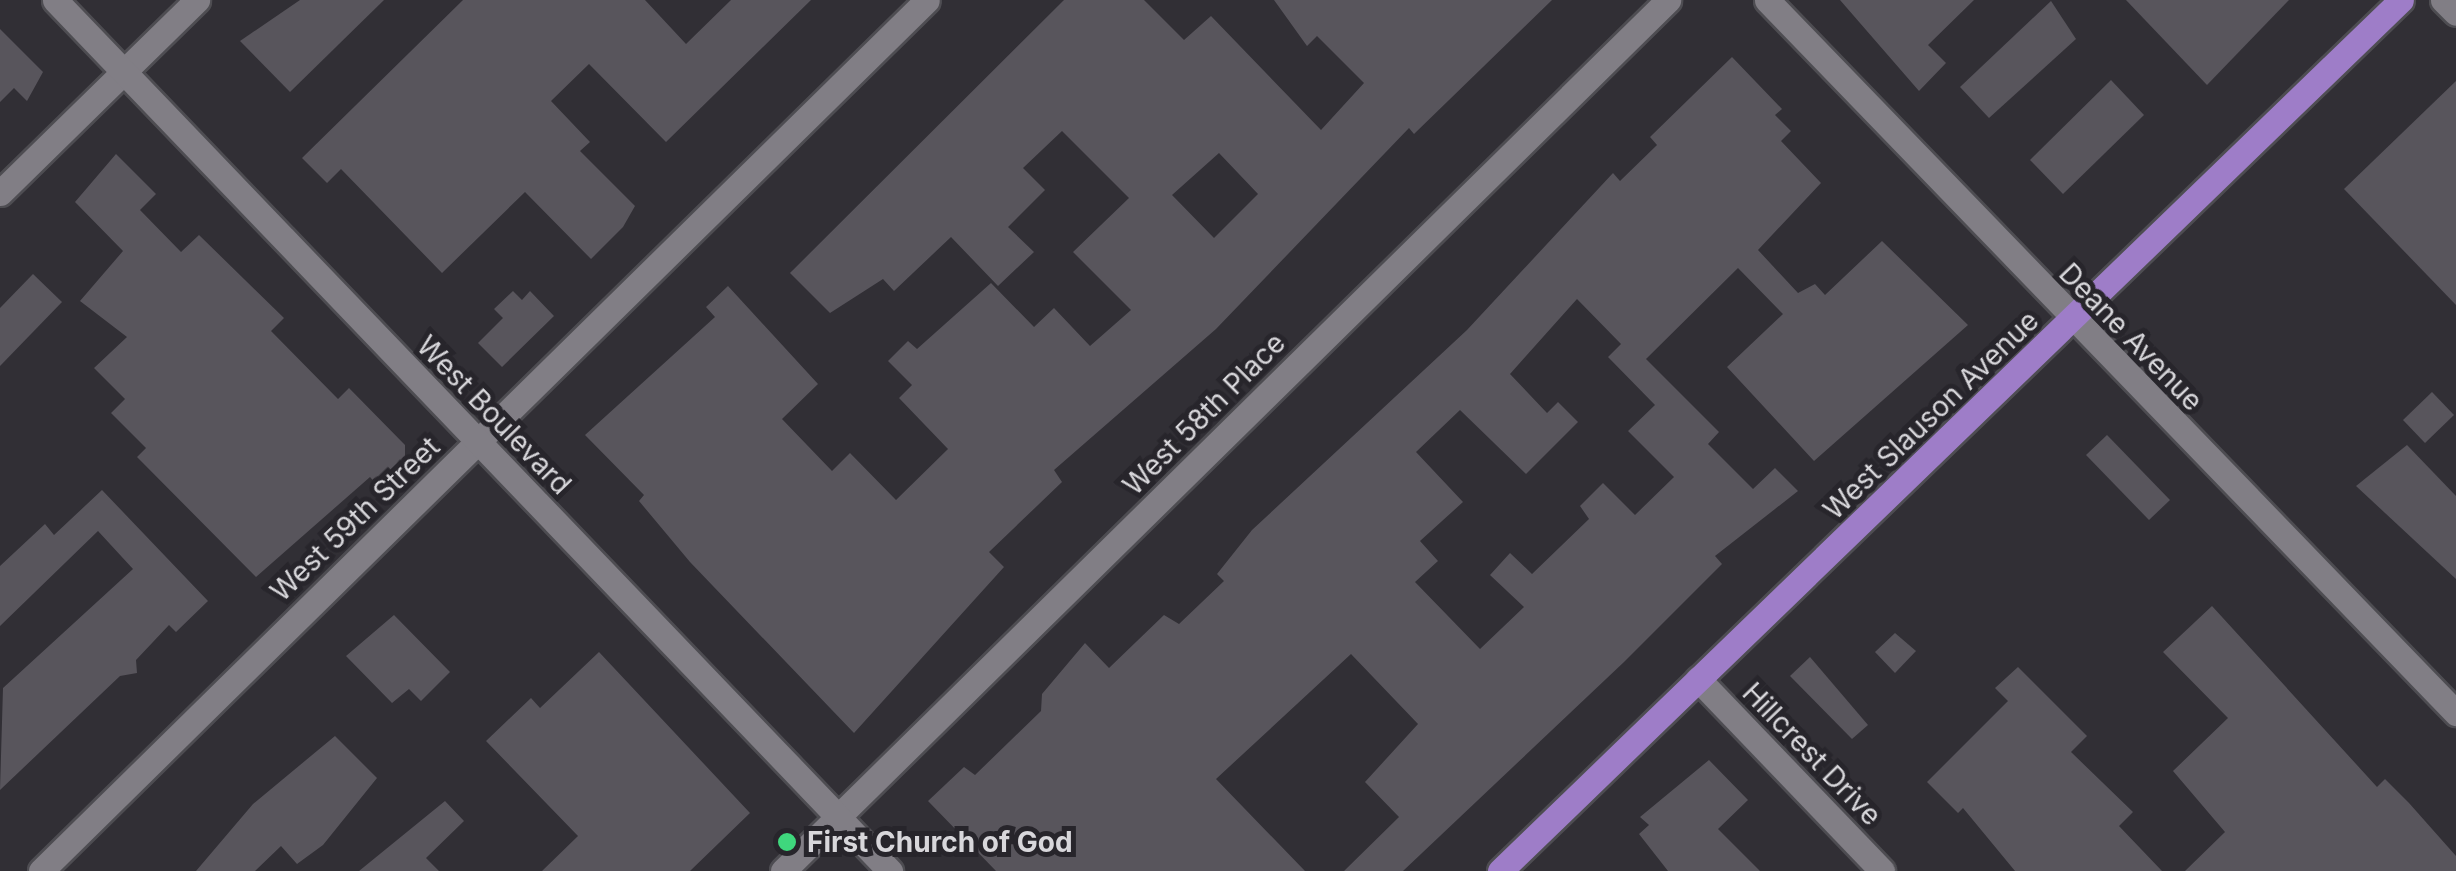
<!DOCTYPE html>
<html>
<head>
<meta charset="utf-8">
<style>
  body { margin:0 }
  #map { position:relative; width:2456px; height:871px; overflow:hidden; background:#312f35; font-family:Inter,sans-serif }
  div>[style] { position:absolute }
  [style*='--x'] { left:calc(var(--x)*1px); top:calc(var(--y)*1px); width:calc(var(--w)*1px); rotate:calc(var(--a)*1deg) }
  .building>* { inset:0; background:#58555c }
  .roads { filter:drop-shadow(2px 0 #4e4d52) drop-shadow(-2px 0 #4e4d52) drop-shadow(0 2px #4e4d52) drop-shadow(0 -2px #4e4d52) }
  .street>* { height:25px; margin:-12.5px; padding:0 12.5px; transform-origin:12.5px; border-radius:12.5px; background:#817e85 }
  .secondary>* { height:25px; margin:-12.5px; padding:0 12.5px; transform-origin:12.5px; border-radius:12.5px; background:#817e85 }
  .primary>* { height:25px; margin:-12.5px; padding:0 12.5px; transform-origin:12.5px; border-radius:12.5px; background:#9e7dc8 }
  .dots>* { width:28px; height:28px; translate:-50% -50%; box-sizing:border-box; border:5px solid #27252b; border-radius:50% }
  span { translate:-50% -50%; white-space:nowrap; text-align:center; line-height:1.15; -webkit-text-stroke:10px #27252b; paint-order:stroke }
  .street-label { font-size:28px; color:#d8d7db }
  .poi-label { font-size:28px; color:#d8d7db; font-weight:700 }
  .left { translate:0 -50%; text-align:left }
</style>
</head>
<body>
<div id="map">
  <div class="building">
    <div style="clip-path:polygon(300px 0,384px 0,290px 92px,240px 41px)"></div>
    <div style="clip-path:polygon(463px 0,645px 0,686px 44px,731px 0,811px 0,666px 142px,589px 64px,551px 101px,590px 142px,580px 151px,635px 206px,623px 227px,591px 259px,525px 192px,442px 273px,341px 169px,327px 183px,302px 158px)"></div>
    <div style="clip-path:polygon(evenodd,1064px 0,1144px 0,1184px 40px,1211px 16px,1321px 130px,1364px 83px,1317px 36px,1307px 46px,1274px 0,1552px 0,1414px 134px,1409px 128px,1216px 329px,1054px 470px,1062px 482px,989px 552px,1004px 567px,854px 733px,690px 562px,639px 501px,644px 495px,585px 435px,715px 317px,706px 307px,728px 286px,818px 384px,782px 419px,832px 471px,850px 453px,896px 500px,948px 449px,899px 398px,912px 385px,888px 361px,908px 341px,917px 349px,991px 283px,1034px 327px,1054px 308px,1090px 346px,1131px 310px,1073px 252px,1129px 198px,1062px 131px,1023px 168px,1045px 190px,1008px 227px,1034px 252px,998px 286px,951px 237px,894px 291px,883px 279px,830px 313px,790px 273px,1064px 0,1219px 153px,1258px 194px,1214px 238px,1172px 195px,1219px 153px)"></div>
    <div style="clip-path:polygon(1840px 0,1974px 0,1928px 45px,1946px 63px,1919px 91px)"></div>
    <div style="clip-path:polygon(2126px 0,2289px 0,2207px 85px)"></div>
    <div style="clip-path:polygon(2051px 1px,2076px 39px,1989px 118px,1960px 87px)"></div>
    <div style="clip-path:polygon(0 29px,43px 72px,27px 101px,14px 88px,0 102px)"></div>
    <div style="clip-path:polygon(evenodd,1732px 57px,1782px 109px,1775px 115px,1791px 131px,1781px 141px,1821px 183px,1758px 250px,1798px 293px,1815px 284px,1825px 295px,1882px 241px,1968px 325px,1814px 461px,1727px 367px,1783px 314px,1738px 268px,1646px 359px,1719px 432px,1708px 444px,1753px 489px,1775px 468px,1798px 491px,1715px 556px,1722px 564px,1624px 662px,1403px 871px,1344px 871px,1399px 817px,1365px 782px,1418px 724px,1351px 654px,1216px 779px,1305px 871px,996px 871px,928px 801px,964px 767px,975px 775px,1041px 711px,1042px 694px,1085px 643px,1109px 668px,1164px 615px,1179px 624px,1224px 581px,1217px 574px,1252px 530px,1467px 330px,1613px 173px,1620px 181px,1657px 145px,1650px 137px,1732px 57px,1577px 299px,1621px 344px,1608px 357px,1655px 405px,1628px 431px,1674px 477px,1635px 515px,1603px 483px,1580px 506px,1589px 519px,1532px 574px,1510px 553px,1490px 575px,1524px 607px,1480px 649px,1415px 582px,1438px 561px,1420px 541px,1463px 502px,1416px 452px,1460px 410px,1526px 474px,1578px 422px,1558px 402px,1547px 413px,1510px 374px,1577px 299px)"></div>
    <div style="clip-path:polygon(2111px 80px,2144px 115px,2063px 194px,2030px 160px)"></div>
    <div style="clip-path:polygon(2456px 81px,2456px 305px,2344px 189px)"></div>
    <div style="clip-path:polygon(116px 154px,156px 194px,140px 210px,181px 252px,199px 235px,284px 318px,271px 331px,338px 399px,349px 388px,405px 445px,405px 459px,377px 485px,370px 477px,256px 577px,137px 457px,146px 448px,111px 413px,125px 399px,94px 368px,127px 337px,80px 301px,123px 251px,75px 202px)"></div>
    <div style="clip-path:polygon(33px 274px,62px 302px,0 366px,0 308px)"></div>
    <div style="clip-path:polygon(513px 291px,522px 300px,530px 291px,554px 316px,502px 367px,478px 343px,503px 318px,494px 309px)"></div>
    <div style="clip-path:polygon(2432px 392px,2454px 415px,2425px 443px,2403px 420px)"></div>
    <div style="clip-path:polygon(2107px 435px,2170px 500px,2149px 520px,2086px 455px)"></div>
    <div style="clip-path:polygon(2407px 445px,2456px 496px,2456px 579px,2356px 486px)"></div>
    <div style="clip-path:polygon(102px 490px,208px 601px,176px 632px,169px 625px,136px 660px,137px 673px,120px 676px,0 790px,3px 688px,133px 569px,98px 531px,0 626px,0 566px,45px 524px,54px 535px)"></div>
    <div style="clip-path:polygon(2212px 606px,2377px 787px,2385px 779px,2409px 803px,2456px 856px,2456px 871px,2185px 871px,2225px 832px,2173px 771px,2228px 718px,2163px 652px)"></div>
    <div style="clip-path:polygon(394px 615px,450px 672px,421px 701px,409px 689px,392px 703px,346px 656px)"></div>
    <div style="clip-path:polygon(1895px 633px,1916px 651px,1895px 673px,1875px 652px)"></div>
    <div style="clip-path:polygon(599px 652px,750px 813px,690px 871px,542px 871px,578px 836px,486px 741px,531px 698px,540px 708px)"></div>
    <div style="clip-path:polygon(1810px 657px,1868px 725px,1852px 739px,1790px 676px)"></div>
    <div style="clip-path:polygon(2018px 667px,2087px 736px,2071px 752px,2133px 812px,2119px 826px,2162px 871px,2015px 871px,1963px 808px,1958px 813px,1927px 782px,2008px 701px,1995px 688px)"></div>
    <div style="clip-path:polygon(335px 736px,377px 778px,323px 845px,297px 864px,281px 846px,255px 871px,196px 871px,253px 804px)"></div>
    <div style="clip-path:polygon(1709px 760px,1748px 800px,1718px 829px,1760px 871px,1668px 871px,1639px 834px,1649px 825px,1640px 817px)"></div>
    <div style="clip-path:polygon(445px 801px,464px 821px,426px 858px,439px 871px,359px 871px)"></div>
  </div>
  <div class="roads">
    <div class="street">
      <div style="--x:1767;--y:0;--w:992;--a:45.98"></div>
      <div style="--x:2443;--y:0;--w:18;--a:45"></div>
      <div style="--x:0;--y:193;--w:276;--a:-44.4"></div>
      <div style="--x:1698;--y:679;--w:266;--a:46.2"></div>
      <div style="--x:41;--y:871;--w:1242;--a:-44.51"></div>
      <div style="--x:783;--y:871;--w:1242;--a:-44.54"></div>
    </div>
    <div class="secondary">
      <div style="--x:55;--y:0;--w:1207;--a:46.21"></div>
    </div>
    <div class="primary">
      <div style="--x:1500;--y:871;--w:1253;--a:-44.03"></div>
    </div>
  </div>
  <div class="dots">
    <div style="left:787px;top:842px;background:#3fd77d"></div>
  </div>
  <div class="street-label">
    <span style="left:2131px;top:337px;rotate:46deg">Deane Avenue</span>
    <span style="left:1204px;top:414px;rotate:-45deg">West 58th Place</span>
    <span style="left:494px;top:415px;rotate:46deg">West Boulevard</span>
    <span style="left:1931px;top:415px;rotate:-44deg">West Slauson Avenue</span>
    <span style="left:355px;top:519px;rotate:-44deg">West 59th Street</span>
    <span style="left:1812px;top:754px;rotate:46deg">Hillcrest Drive</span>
  </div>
  <div class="poi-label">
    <span class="left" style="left:807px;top:842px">First Church of God</span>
  </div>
</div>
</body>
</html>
